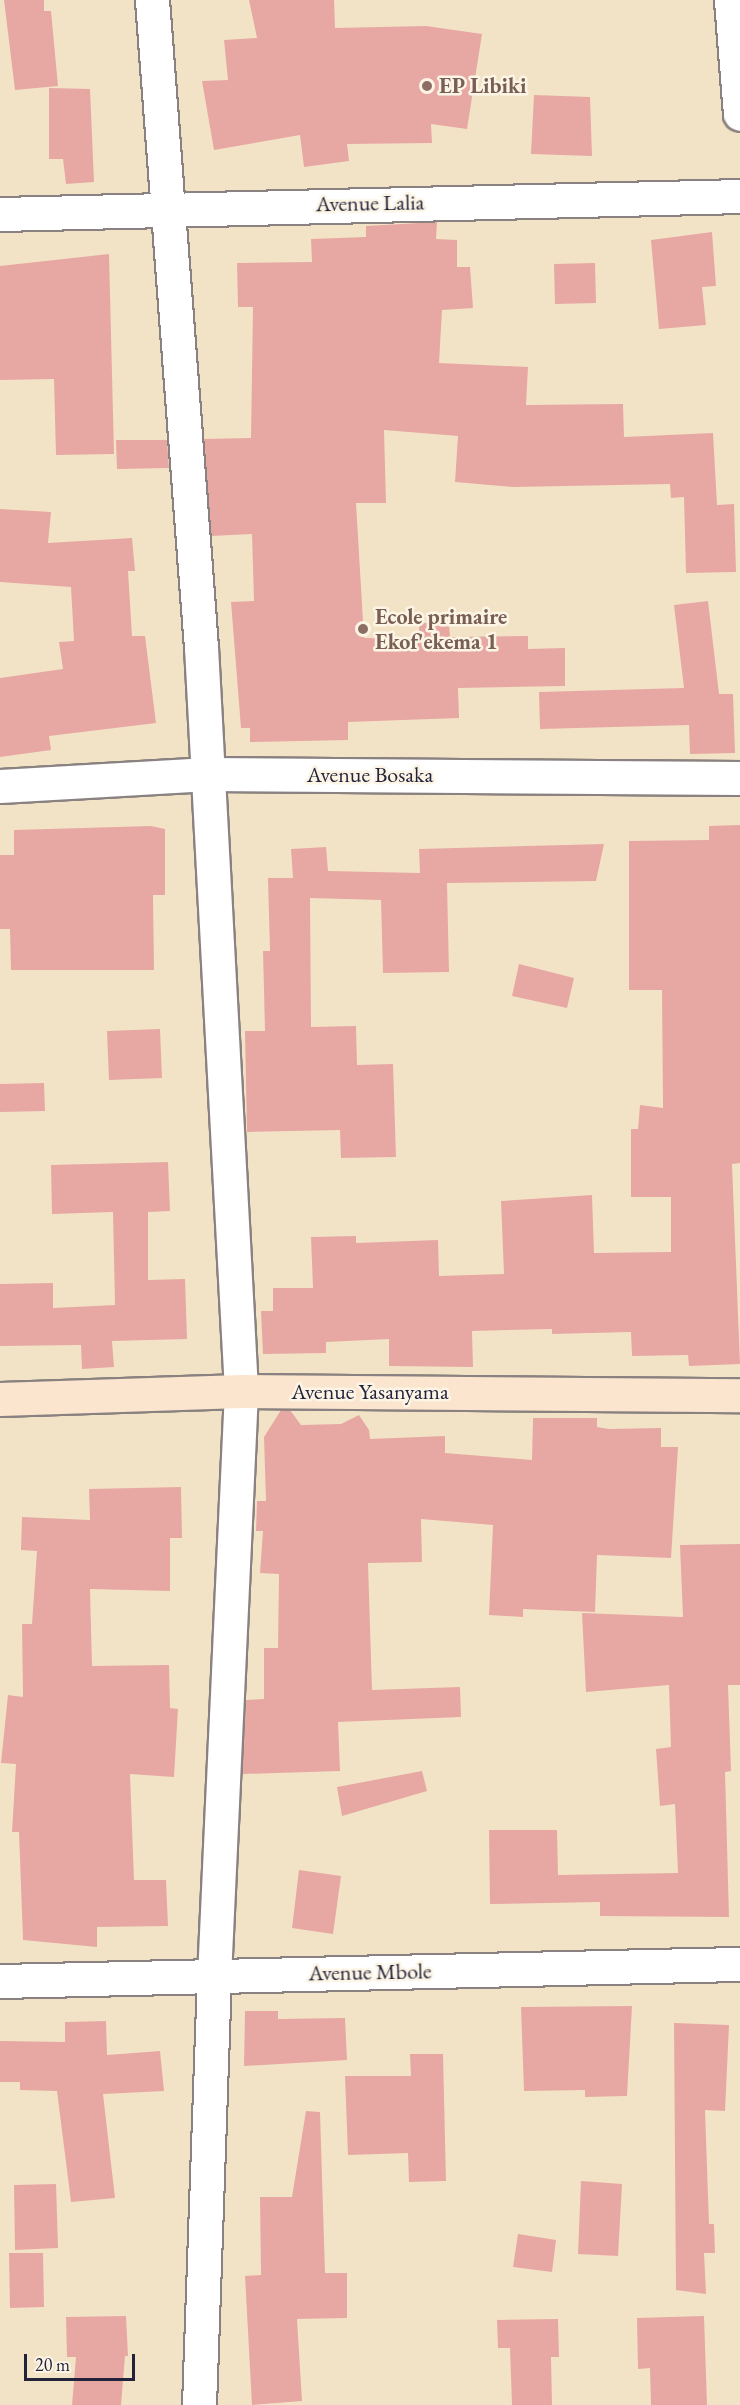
<!DOCTYPE html>
<html>
<head>
<meta charset="utf-8">
<style>
  body { margin:0 }
  #map { position:relative; width:740px; height:2405px; overflow:hidden; background:#f3e3c6; font-family:"EB Garamond",serif }
  div>[style] { position:absolute }
  [style*='--x'] { left:calc(var(--x)*1px); top:calc(var(--y)*1px); width:calc(var(--w)*1px); rotate:calc(var(--a)*1deg) }
  .building>* { inset:0; background:#e7a8a3 }
  .roads { filter:drop-shadow(2px 0 #8a8280) drop-shadow(-2px 0 #8a8280) drop-shadow(0 2px #8a8280) drop-shadow(0 -2px #8a8280) }
  .street>* { height:33px; margin:-16.5px; padding:0 16.5px; transform-origin:16.5px; border-radius:16.5px; background:#fff }
  .secondary>* { height:33px; margin:-16.5px; padding:0 16.5px; transform-origin:16.5px; border-radius:16.5px; background:#fce5cf }
  .dots>* { width:16px; height:16px; translate:-50% -50%; box-sizing:border-box; border:3px solid #fcf5e5; border-radius:50% }
  span { translate:-50% -50%; white-space:nowrap; text-align:center; line-height:1.15; -webkit-text-stroke:5px #fcf5e5; paint-order:stroke }
  .education-label { font-size:22px; color:#785e54; font-weight:700 }
  .left { translate:0 -50%; text-align:left }
  .street-label { font-size:22px; color:#22223b }
  .scale { position:absolute; left:24px; top:2354px; width:111px; height:27px; box-sizing:border-box; border:3px solid #22223b; border-top:0; padding-left:8px; font-size:18px; line-height:21px; white-space:nowrap; color:#22223b; -webkit-text-stroke:4px #fcf5e5; paint-order:stroke }
</style>
</head>
<body>
<div id="map">
  <div class="building">
    <div style="clip-path:polygon(4px 0,44px 0,44px 11px,51px 11px,58px 86px,15px 90px)"></div>
    <div style="clip-path:polygon(249px 0,334px 0,335px 28px,426px 26px,482px 34px,467px 129px,431px 124px,432px 143px,347px 144px,349px 161px,304px 167px,300px 135px,214px 150px,202px 81px,228px 80px,224px 40px,257px 38px)"></div>
    <div style="clip-path:polygon(49px 88px,90px 89px,94px 182px,66px 184px,63px 159px,49px 159px)"></div>
    <div style="clip-path:polygon(534px 95px,590px 97px,592px 156px,531px 154px)"></div>
    <div style="clip-path:polygon(437px 222px,436px 239px,457px 240px,457px 267px,470px 267px,473px 308px,442px 310px,439px 363px,528px 367px,526px 405px,623px 404px,624px 437px,713px 433px,717px 505px,734px 504px,736px 572px,686px 573px,684px 497px,671px 498px,670px 484px,513px 487px,455px 482px,458px 436px,384px 430px,386px 503px,356px 503px,364px 638px,419px 639px,419px 623px,449px 623px,450px 637px,528px 636px,528px 649px,565px 648px,565px 686px,458px 688px,459px 718px,348px 722px,348px 740px,250px 742px,250px 728px,241px 728px,231px 602px,254px 601px,252px 534px,211px 536px,204px 439px,251px 438px,253px 307px,238px 307px,237px 263px,312px 262px,311px 239px,366px 237px,366px 226px)"></div>
    <div style="clip-path:polygon(712px 232px,716px 286px,702px 287px,706px 325px,659px 329px,651px 240px)"></div>
    <div style="clip-path:polygon(109px 254px,114px 454px,56px 455px,54px 379px,0 380px,0 266px)"></div>
    <div style="clip-path:polygon(595px 263px,596px 303px,555px 304px,554px 264px)"></div>
    <div style="clip-path:polygon(116px 440px,167px 440px,169px 468px,117px 469px)"></div>
    <div style="clip-path:polygon(0 509px,51px 512px,48px 543px,132px 538px,135px 571px,128px 571px,132px 636px,145px 636px,156px 723px,49px 736px,51px 750px,0 757px,0 678px,63px 669px,59px 642px,74px 641px,71px 587px,0 582px)"></div>
    <div style="clip-path:polygon(708px 601px,719px 694px,733px 694px,735px 753px,690px 754px,689px 725px,540px 729px,539px 692px,684px 688px,674px 605px)"></div>
    <div style="clip-path:polygon(740px 825px,740px 1163px,732px 1164px,740px 1364px,689px 1366px,688px 1355px,632px 1356px,631px 1332px,552px 1334px,552px 1329px,472px 1331px,473px 1367px,389px 1366px,389px 1339px,326px 1342px,326px 1353px,263px 1354px,261px 1311px,273px 1311px,273px 1288px,313px 1288px,311px 1237px,356px 1236px,356px 1243px,438px 1240px,439px 1276px,504px 1274px,501px 1201px,592px 1195px,594px 1253px,671px 1252px,671px 1197px,631px 1197px,631px 1129px,638px 1129px,640px 1105px,663px 1108px,662px 990px,629px 990px,629px 841px,709px 840px,709px 826px)"></div>
    <div style="clip-path:polygon(151px 826px,165px 829px,165px 895px,153px 895px,154px 970px,11px 970px,10px 929px,0 929px,0 855px,14px 855px,14px 830px)"></div>
    <div style="clip-path:polygon(604px 844px,596px 881px,447px 883px,449px 972px,383px 973px,381px 900px,310px 898px,311px 1027px,356px 1026px,357px 1065px,393px 1064px,396px 1157px,341px 1158px,340px 1130px,247px 1132px,245px 1031px,265px 1031px,263px 951px,270px 951px,268px 878px,293px 878px,291px 849px,326px 847px,328px 871px,420px 873px,419px 849px)"></div>
    <div style="clip-path:polygon(519px 964px,574px 978px,567px 1008px,512px 996px)"></div>
    <div style="clip-path:polygon(160px 1029px,162px 1078px,109px 1080px,107px 1031px)"></div>
    <div style="clip-path:polygon(44px 1083px,45px 1111px,0 1112px,0 1084px)"></div>
    <div style="clip-path:polygon(168px 1162px,170px 1211px,148px 1212px,148px 1280px,185px 1279px,187px 1339px,112px 1341px,114px 1367px,82px 1369px,81px 1345px,0 1346px,0 1284px,53px 1283px,53px 1308px,115px 1305px,113px 1212px,52px 1214px,51px 1165px)"></div>
    <div style="clip-path:polygon(281px 1410px,290px 1410px,301px 1425px,341px 1424px,359px 1415px,369px 1430px,370px 1439px,445px 1436px,445px 1453px,532px 1460px,533px 1418px,597px 1418px,597px 1427px,609px 1429px,661px 1428px,661px 1447px,678px 1447px,671px 1558px,597px 1555px,595px 1612px,523px 1609px,523px 1617px,489px 1615px,493px 1525px,421px 1519px,422px 1562px,368px 1563px,372px 1690px,460px 1687px,461px 1717px,338px 1722px,340px 1771px,242px 1774px,246px 1700px,264px 1699px,264px 1648px,278px 1648px,279px 1574px,260px 1573px,263px 1531px,256px 1531px,257px 1501px,266px 1501px,264px 1437px)"></div>
    <div style="clip-path:polygon(181px 1487px,182px 1538px,170px 1538px,170px 1591px,90px 1589px,92px 1666px,169px 1665px,170px 1708px,178px 1709px,174px 1777px,130px 1774px,134px 1880px,166px 1880px,168px 1926px,97px 1927px,97px 1947px,23px 1940px,19px 1832px,12px 1832px,16px 1764px,1px 1763px,8px 1695px,23px 1697px,22px 1624px,32px 1624px,37px 1551px,21px 1550px,22px 1517px,90px 1520px,89px 1489px)"></div>
    <div style="clip-path:polygon(740px 1544px,740px 1685px,728px 1685px,731px 1771px,725px 1772px,729px 1917px,600px 1916px,600px 1902px,490px 1904px,489px 1830px,557px 1830px,558px 1875px,678px 1873px,675px 1804px,660px 1806px,656px 1749px,671px 1747px,669px 1685px,586px 1692px,582px 1613px,683px 1617px,680px 1545px)"></div>
    <div style="clip-path:polygon(422px 1771px,427px 1791px,342px 1816px,337px 1787px)"></div>
    <div style="clip-path:polygon(299px 1870px,341px 1876px,333px 1934px,292px 1928px)"></div>
    <div style="clip-path:polygon(632px 2006px,627px 2096px,585px 2097px,585px 2090px,524px 2091px,521px 2007px)"></div>
    <div style="clip-path:polygon(245px 2011px,278px 2011px,278px 2019px,345px 2018px,347px 2060px,244px 2066px)"></div>
    <div style="clip-path:polygon(106px 2021px,107px 2055px,160px 2051px,164px 2091px,103px 2094px,115px 2198px,71px 2202px,57px 2091px,20px 2090px,20px 2082px,0 2082px,0 2041px,65px 2042px,65px 2022px)"></div>
    <div style="clip-path:polygon(674px 2023px,729px 2025px,725px 2111px,705px 2110px,709px 2224px,714px 2224px,715px 2253px,704px 2253px,706px 2294px,676px 2290px)"></div>
    <div style="clip-path:polygon(410px 2054px,443px 2054px,446px 2181px,409px 2182px,408px 2153px,348px 2155px,345px 2076px,411px 2076px)"></div>
    <div style="clip-path:polygon(306px 2111px,320px 2112px,325px 2273px,347px 2273px,347px 2318px,297px 2319px,302px 2401px,252px 2405px,245px 2276px,261px 2275px,260px 2197px,292px 2197px)"></div>
    <div style="clip-path:polygon(581px 2181px,622px 2184px,618px 2256px,578px 2254px)"></div>
    <div style="clip-path:polygon(56px 2184px,58px 2248px,15px 2250px,14px 2185px)"></div>
    <div style="clip-path:polygon(518px 2234px,556px 2240px,552px 2272px,513px 2267px)"></div>
    <div style="clip-path:polygon(9px 2253px,43px 2253px,44px 2307px,10px 2308px)"></div>
    <div style="clip-path:polygon(126px 2316px,128px 2356px,125px 2356px,121px 2405px,72px 2405px,76px 2357px,67px 2357px,66px 2317px)"></div>
    <div style="clip-path:polygon(704px 2316px,707px 2405px,651px 2405px,650px 2368px,638px 2369px,637px 2318px)"></div>
    <div style="clip-path:polygon(558px 2319px,559px 2357px,551px 2357px,552px 2405px,512px 2405px,510px 2348px,498px 2348px,497px 2320px)"></div>
  </div>
  <div class="roads">
    <div class="street">
      <div style="--x:152;--y:0;--w:649;--a:85.67"></div>
      <div style="--x:201;--y:647;--w:745;--a:86.92"></div>
      <div style="--x:241;--y:1391;--w:586;--a:92.64"></div>
      <div style="--x:214;--y:1976;--w:429;--a:92"></div>
      <div style="--x:731;--y:0;--w:114;--a:85.5"></div>
      <div style="--x:0;--y:214;--w:740;--a:-1.39"></div>
      <div style="--x:0;--y:786;--w:209;--a:-3.3"></div>
      <div style="--x:209;--y:774;--w:531;--a:0.43"></div>
      <div style="--x:0;--y:1981;--w:740;--a:-1.32"></div>
    </div>
    <div class="secondary">
      <div style="--x:0;--y:1399;--w:241;--a:-1.9"></div>
      <div style="--x:241;--y:1391;--w:499;--a:0.5"></div>
    </div>
  </div>
  <div class="dots">
    <div style="left:427px;top:86px;background:#8d6e63"></div>
    <div style="left:363px;top:629px;background:#8d6e63"></div>
  </div>
  <div class="education-label">
    <span class="left" style="left:439px;top:86px">EP Libiki</span>
    <span class="left" style="left:375px;top:629px">Ecole primaire<br>Ekof'ekema 1</span>
  </div>
  <div class="street-label">
    <span style="left:370px;top:203px;rotate:-1deg">Avenue Lalia</span>
    <span style="left:370px;top:775px">Avenue Bosaka</span>
    <span style="left:370px;top:1392px">Avenue Yasanyama</span>
    <span style="left:370px;top:1972px;rotate:-1deg">Avenue Mbole</span>
  </div>
  <div class="scale">20 m</div>
</div>
</body>
</html>
